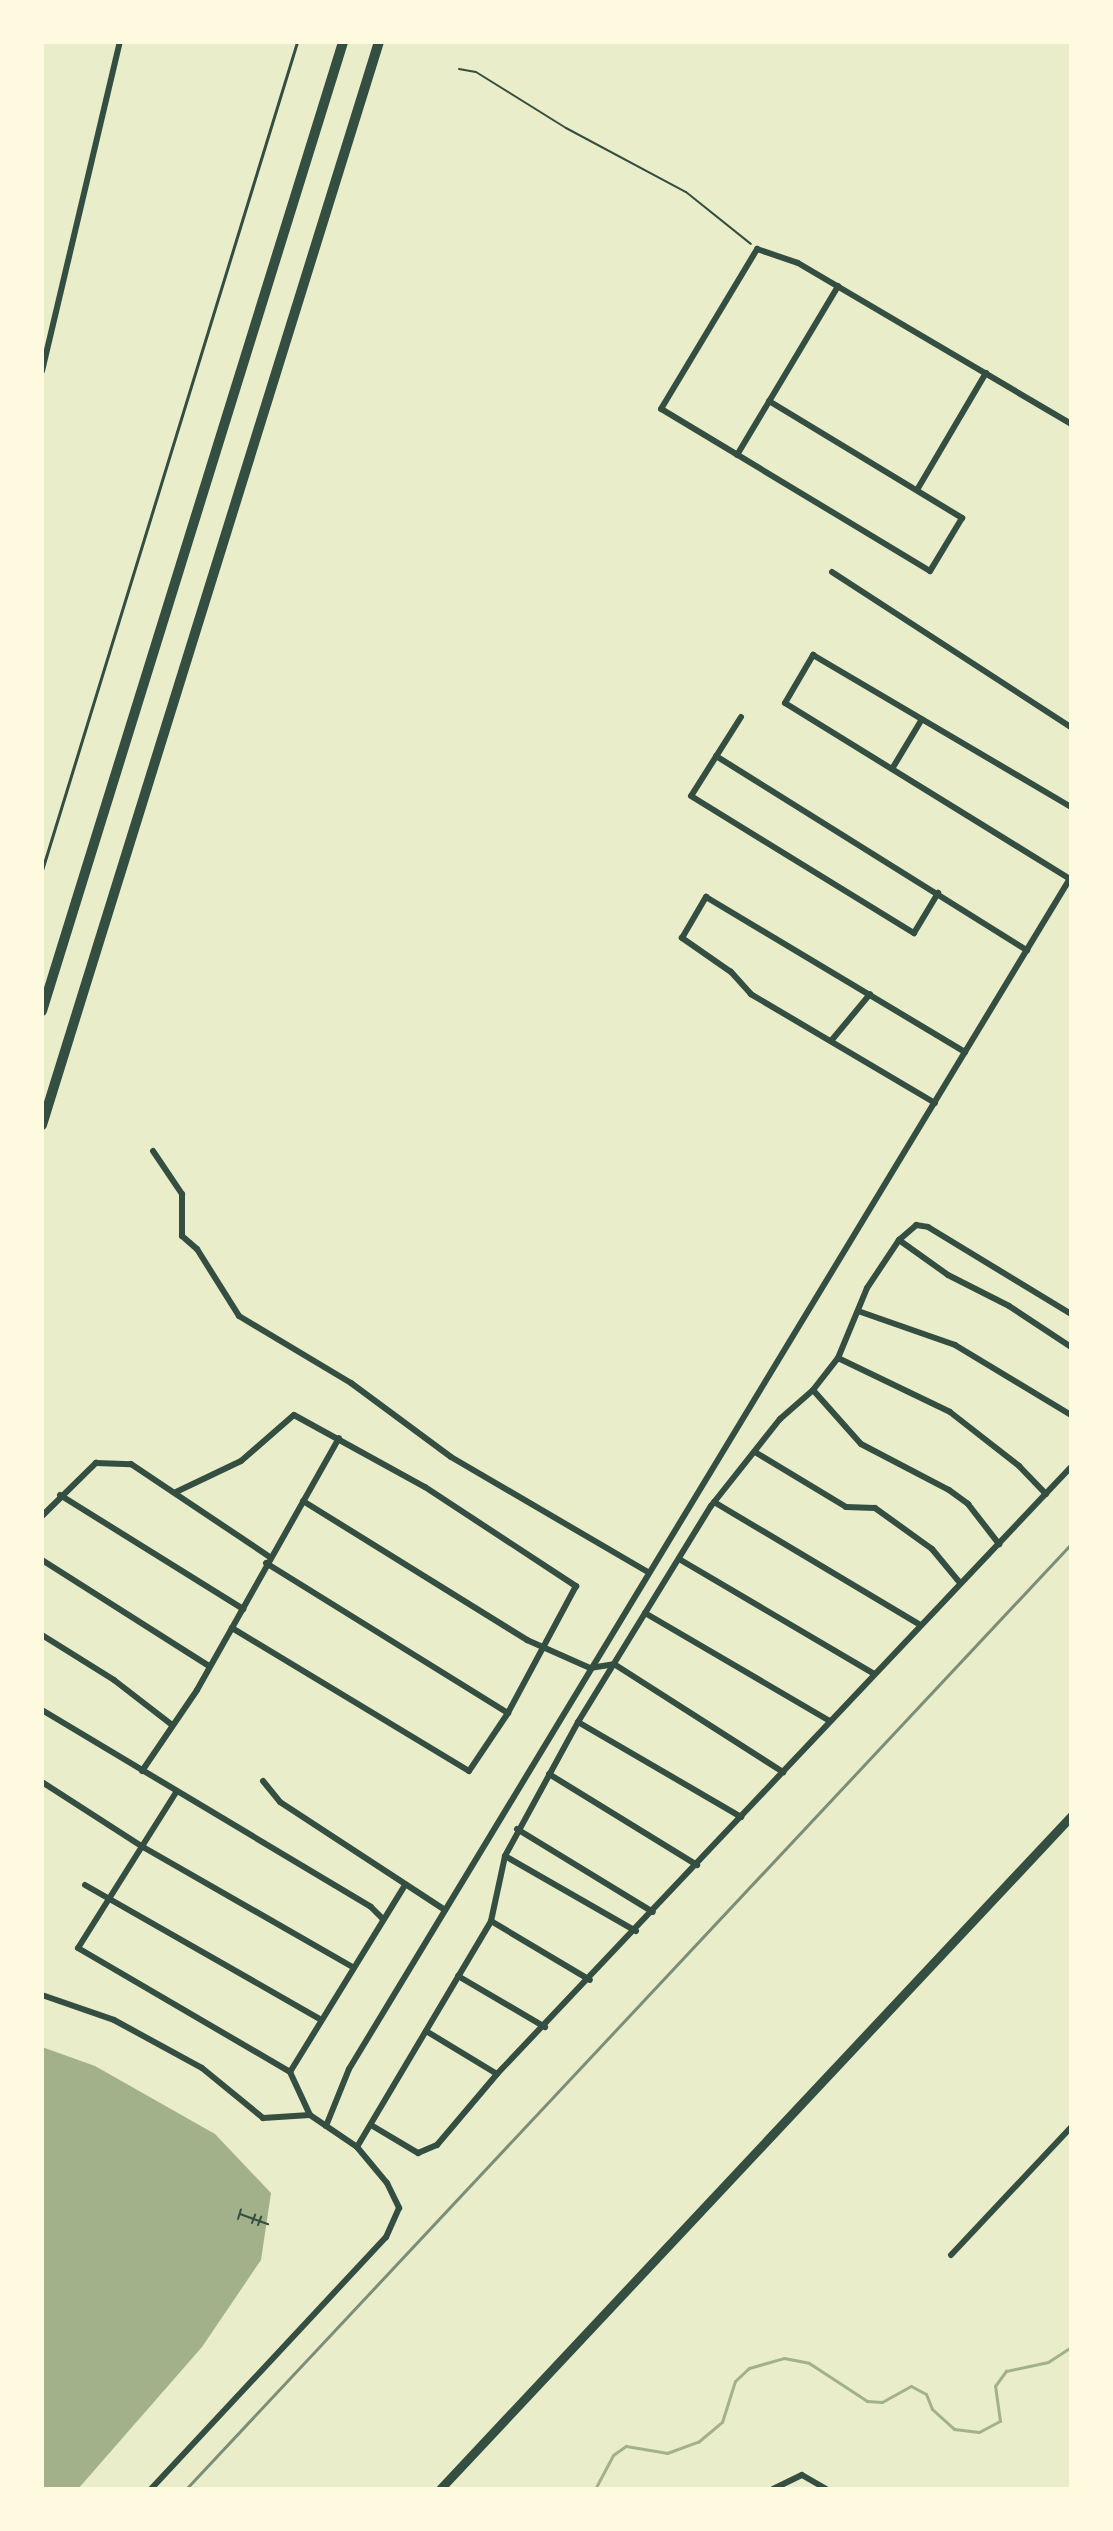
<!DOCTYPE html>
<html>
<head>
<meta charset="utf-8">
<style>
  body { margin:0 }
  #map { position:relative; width:1113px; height:2531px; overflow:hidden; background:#e9edc9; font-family:"Space Grotesk",sans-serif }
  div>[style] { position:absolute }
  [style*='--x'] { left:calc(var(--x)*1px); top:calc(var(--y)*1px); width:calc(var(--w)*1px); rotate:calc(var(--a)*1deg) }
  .water>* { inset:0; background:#a3b18a }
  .stream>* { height:3px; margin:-1.5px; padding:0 1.5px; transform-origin:1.5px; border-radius:1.5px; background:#a3b18a }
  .path>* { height:2px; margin:-1px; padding:0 1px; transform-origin:1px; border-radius:1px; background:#344e41 }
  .service>* { height:3px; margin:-1.5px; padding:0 1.5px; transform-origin:1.5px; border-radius:1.5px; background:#344e41 }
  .minor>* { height:6px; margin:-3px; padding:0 3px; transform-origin:3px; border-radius:3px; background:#344e41 }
  .primary>* { height:9px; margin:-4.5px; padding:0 4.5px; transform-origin:4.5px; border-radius:4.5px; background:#344e41 }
  .motorway>* { height:10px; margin:-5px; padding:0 5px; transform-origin:5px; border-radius:5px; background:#344e41 }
  .rail>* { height:3px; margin:-1.5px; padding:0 1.5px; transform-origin:1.5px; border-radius:1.5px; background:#7c8e77 }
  span { translate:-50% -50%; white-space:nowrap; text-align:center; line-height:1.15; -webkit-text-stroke:7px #fefae0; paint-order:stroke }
  .frame { position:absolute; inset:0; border:44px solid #fefae0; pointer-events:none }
</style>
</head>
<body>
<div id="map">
  <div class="water">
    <div style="clip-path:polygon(42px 2047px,95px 2066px,215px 2134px,271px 2193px,261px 2260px,202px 2347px,78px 2489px,42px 2489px)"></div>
  </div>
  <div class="stream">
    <div style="--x:595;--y:2489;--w:38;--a:-62"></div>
    <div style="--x:613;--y:2455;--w:16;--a:-35"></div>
    <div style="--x:626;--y:2446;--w:42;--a:9.7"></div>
    <div style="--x:667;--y:2453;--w:33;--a:-20"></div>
    <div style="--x:698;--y:2442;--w:31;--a:-40"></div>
    <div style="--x:722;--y:2422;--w:43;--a:-72.4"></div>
    <div style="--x:735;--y:2381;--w:19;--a:-43"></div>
    <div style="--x:749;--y:2368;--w:36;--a:-16"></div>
    <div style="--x:784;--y:2358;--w:25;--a:11"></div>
    <div style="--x:809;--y:2363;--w:69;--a:33.2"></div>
    <div style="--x:867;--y:2401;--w:15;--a:4"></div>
    <div style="--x:882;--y:2402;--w:33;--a:-29"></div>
    <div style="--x:911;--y:2386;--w:17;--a:28"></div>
    <div style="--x:926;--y:2394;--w:16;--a:68"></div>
    <div style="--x:932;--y:2409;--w:30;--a:42"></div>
    <div style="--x:954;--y:2429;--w:25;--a:7"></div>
    <div style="--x:979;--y:2432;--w:24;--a:-28"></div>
    <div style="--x:1000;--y:2421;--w:35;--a:-98"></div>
    <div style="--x:995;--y:2386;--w:19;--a:-54"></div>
    <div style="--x:1006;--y:2371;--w:43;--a:-12.1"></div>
    <div style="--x:1048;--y:2362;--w:27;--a:-33"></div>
  </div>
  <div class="path">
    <div style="--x:459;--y:69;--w:17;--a:10"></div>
    <div style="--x:476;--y:72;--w:106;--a:31.9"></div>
    <div style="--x:566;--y:128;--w:136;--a:28.1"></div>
    <div style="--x:686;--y:192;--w:83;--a:38.7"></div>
    <div style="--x:240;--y:2214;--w:30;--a:20"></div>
    <div style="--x:238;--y:2219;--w:10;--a:-73"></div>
    <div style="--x:252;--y:2223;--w:9;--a:-69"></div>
    <div style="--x:258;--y:2225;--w:9;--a:-69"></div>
  </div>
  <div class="service">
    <div style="--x:42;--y:870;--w:866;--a:-72.88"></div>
  </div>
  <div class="minor">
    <div style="--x:42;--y:371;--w:338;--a:-76.7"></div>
    <div style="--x:769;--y:401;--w:226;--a:31.2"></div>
    <div style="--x:962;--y:518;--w:62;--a:121.1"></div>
    <div style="--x:930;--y:571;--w:314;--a:-148.9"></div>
    <div style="--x:661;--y:409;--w:187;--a:-59"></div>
    <div style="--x:757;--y:249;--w:43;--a:18.9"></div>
    <div style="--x:798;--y:263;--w:317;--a:30.5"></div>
    <div style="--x:737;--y:455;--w:197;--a:-59.1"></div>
    <div style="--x:917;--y:490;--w:136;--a:-59.5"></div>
    <div style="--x:832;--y:572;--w:285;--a:33"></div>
    <div style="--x:741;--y:717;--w:93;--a:122.3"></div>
    <div style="--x:691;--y:796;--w:262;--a:31.6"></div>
    <div style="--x:914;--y:933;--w:47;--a:-59"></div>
    <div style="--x:716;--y:756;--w:367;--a:32"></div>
    <div style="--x:892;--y:769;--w:58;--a:-59"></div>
    <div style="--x:1070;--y:879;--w:335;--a:-148.3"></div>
    <div style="--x:785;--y:703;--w:56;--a:-59.7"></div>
    <div style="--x:813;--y:655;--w:299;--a:30.5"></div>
    <div style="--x:831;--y:1041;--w:61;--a:-50.3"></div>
    <div style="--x:935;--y:1103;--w:214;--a:-149.4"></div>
    <div style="--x:751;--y:994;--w:30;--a:-132"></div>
    <div style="--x:731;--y:972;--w:60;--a:-145.2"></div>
    <div style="--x:682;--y:938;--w:48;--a:-59.7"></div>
    <div style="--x:706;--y:897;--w:302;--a:30.9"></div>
    <div style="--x:153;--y:1151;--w:52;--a:56"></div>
    <div style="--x:182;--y:1194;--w:42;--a:90"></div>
    <div style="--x:182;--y:1236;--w:20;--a:41"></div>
    <div style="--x:197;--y:1249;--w:79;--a:57.9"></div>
    <div style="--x:239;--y:1316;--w:131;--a:30.9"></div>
    <div style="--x:351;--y:1383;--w:124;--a:36.5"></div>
    <div style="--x:451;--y:1457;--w:228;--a:30.3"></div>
    <div style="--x:899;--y:1240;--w:60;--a:35.5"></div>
    <div style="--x:948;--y:1275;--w:68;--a:26.9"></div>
    <div style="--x:1009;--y:1306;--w:74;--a:33.5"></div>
    <div style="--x:858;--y:1311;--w:103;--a:19.3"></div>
    <div style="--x:955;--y:1345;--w:135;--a:31.1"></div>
    <div style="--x:838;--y:1358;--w:124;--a:25.7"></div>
    <div style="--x:950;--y:1412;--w:88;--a:38"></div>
    <div style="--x:1019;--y:1466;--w:39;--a:46"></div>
    <div style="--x:813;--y:1390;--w:72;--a:48.4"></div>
    <div style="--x:861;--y:1444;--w:99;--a:27.6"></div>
    <div style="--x:949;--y:1490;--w:24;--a:36"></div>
    <div style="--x:968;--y:1504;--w:51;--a:52.2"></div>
    <div style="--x:755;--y:1452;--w:106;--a:31.1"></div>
    <div style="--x:846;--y:1507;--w:29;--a:2"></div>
    <div style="--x:875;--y:1508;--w:70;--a:35.7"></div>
    <div style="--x:932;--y:1549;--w:44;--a:50.5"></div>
    <div style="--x:176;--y:1492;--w:72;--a:-25.5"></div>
    <div style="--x:241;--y:1461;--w:70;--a:-41"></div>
    <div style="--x:294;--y:1415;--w:149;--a:28.8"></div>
    <div style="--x:425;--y:1487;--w:181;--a:33.3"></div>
    <div style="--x:576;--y:1586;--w:144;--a:118.2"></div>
    <div style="--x:508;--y:1713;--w:70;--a:123.9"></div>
    <div style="--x:469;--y:1771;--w:277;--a:-148.9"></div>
    <div style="--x:60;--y:1495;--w:216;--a:31.9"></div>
    <div style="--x:303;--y:1501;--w:264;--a:31.8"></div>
    <div style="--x:527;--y:1640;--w:69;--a:24"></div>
    <div style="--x:590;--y:1668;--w:24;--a:-9"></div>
    <div style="--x:614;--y:1664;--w:201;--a:32.6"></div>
    <div style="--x:714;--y:1502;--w:240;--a:30.8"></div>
    <div style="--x:42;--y:1516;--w:76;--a:-44.5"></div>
    <div style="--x:96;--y:1463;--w:35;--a:2"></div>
    <div style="--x:131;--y:1464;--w:167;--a:33.8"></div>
    <div style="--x:679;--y:1559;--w:226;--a:30.5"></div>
    <div style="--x:42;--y:1560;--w:198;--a:32.4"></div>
    <div style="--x:266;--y:1563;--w:285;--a:31.8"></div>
    <div style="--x:645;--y:1613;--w:214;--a:30.3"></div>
    <div style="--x:42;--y:1635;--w:85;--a:32"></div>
    <div style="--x:114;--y:1680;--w:73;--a:37.8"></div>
    <div style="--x:42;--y:1710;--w:383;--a:30.9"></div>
    <div style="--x:371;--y:1907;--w:16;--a:45"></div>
    <div style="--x:578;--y:1722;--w:189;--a:30.2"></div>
    <div style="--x:142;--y:1771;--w:98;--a:-55.8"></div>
    <div style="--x:197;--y:1690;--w:289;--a:-60.6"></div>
    <div style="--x:549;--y:1774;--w:174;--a:31.6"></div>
    <div style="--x:263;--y:1781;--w:27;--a:51"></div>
    <div style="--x:280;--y:1802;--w:197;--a:33.2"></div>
    <div style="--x:42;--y:1782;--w:120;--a:32.8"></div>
    <div style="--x:143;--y:1847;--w:243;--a:29.8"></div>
    <div style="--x:175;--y:1794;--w:182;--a:122.2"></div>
    <div style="--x:78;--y:1948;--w:246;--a:30.3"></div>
    <div style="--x:517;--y:1829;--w:159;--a:31.4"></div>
    <div style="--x:505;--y:1856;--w:151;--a:29.8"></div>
    <div style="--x:85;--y:1885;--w:271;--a:29.7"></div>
    <div style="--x:491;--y:1921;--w:115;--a:30.8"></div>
    <div style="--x:458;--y:1976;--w:101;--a:30.4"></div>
    <div style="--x:42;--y:1995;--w:76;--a:19.1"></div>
    <div style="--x:114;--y:2020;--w:100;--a:28.6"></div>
    <div style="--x:202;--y:2068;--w:79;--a:39.3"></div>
    <div style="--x:263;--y:2118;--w:47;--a:-3.7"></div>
    <div style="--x:310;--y:2115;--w:57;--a:34.2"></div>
    <div style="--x:357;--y:2147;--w:47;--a:50.2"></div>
    <div style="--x:387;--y:2183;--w:28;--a:64"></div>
    <div style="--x:399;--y:2208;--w:32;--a:114"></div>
    <div style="--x:386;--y:2237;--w:345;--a:133"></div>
    <div style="--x:426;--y:2031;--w:83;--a:31.2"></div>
    <div style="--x:290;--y:2072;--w:220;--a:-58.4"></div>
    <div style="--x:290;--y:2072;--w:47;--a:65.1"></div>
    <div style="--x:371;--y:2125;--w:55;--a:30.8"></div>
    <div style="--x:418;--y:2153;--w:21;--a:-23"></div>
    <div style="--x:437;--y:2145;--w:93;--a:-49.8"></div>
    <div style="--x:497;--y:2074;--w:835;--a:-46.6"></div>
    <div style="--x:326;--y:2126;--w:61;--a:-68"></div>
    <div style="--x:349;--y:2069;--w:1394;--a:-58.8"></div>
    <div style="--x:357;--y:2147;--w:263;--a:-59.3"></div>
    <div style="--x:491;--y:1921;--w:66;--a:-77.8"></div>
    <div style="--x:505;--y:1856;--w:153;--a:-61.4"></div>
    <div style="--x:578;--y:1722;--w:254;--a:-58.4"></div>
    <div style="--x:711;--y:1506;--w:111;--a:-51.6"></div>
    <div style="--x:780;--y:1419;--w:44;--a:-41.3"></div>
    <div style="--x:813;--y:1390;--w:41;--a:-52"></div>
    <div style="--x:838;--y:1358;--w:76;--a:-67.5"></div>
    <div style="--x:867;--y:1288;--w:58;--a:-56.3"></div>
    <div style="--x:899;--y:1240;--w:23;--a:-41"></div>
    <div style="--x:916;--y:1225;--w:12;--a:9"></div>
    <div style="--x:928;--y:1227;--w:167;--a:31.3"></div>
    <div style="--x:951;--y:2255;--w:175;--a:-46.8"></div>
    <div style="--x:773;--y:2489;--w:32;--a:-26"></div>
    <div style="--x:802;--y:2475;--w:28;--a:30"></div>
  </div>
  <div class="primary">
    <div style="--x:440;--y:2489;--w:923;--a:-46.84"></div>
  </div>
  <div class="motorway">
    <div style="--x:42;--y:1011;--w:1015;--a:-72.74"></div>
    <div style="--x:42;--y:1125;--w:1134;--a:-72.72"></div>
  </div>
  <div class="rail">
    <div style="--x:186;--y:2489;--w:1295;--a:-46.88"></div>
  </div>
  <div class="frame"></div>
</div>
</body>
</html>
